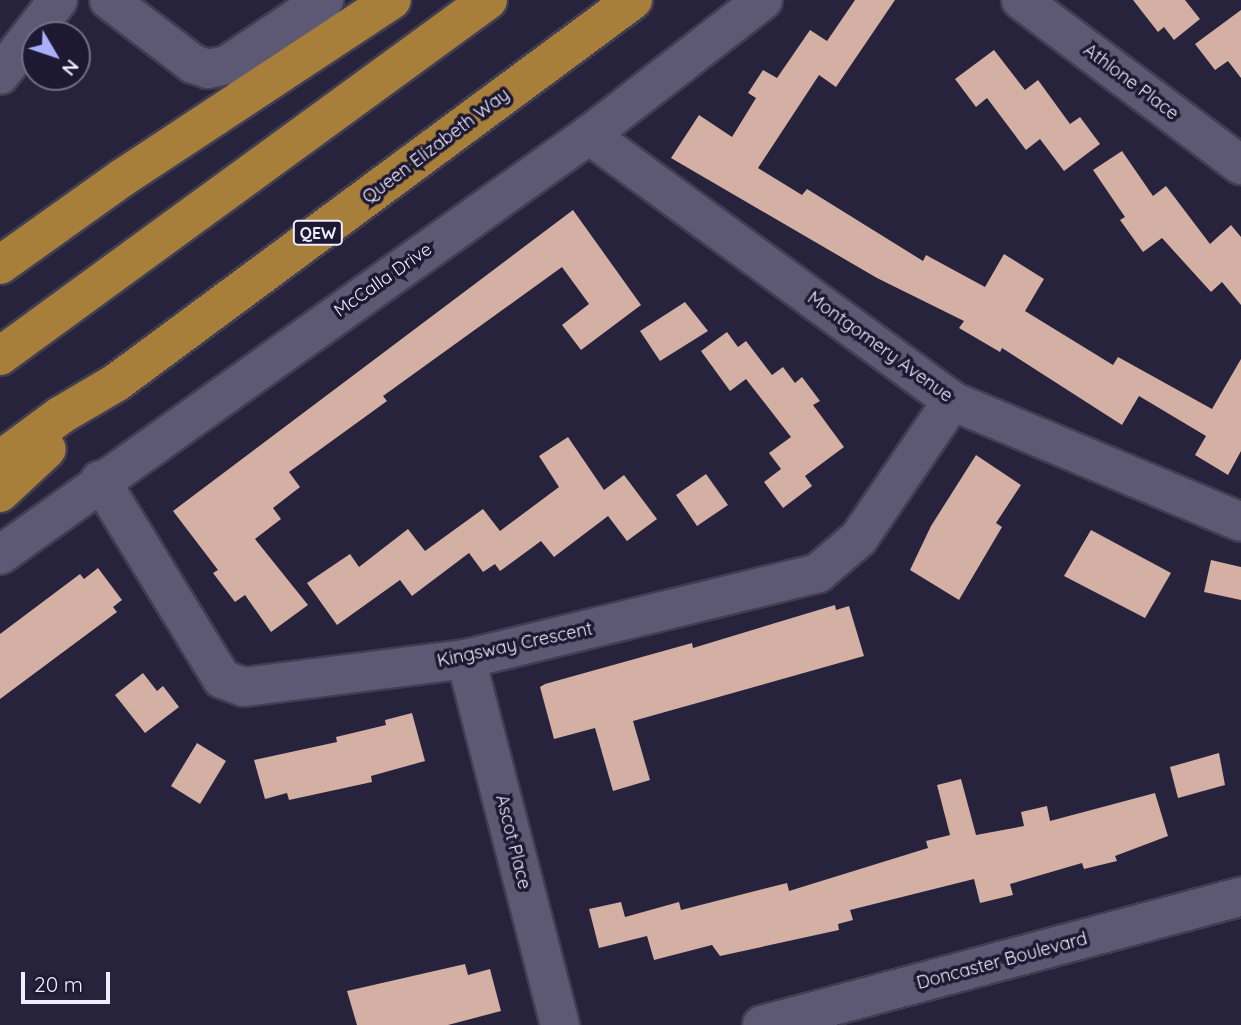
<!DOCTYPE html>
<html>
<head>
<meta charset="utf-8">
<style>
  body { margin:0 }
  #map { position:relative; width:1241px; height:1025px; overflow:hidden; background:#27233c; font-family:Quicksand,sans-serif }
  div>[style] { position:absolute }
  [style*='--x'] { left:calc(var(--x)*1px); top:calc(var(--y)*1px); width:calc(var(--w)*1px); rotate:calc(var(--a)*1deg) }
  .building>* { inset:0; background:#d4afa3 }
  .roads { filter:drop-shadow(2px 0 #413e52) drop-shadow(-2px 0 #413e52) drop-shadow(0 2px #413e52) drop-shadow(0 -2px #413e52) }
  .minor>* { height:38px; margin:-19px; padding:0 19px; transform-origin:19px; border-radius:19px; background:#5d5975 }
  .highway>* { height:38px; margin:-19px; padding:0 19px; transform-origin:19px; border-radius:19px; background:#a87f3a }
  span { translate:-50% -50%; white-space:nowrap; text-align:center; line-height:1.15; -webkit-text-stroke:7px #1e1932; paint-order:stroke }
  .shield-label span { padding:2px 5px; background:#1e1932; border:2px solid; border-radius:5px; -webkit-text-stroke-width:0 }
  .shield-label { font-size:16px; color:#efedfe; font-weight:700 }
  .street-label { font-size:18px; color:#efedfe }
  .north { position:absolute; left:21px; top:21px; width:70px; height:70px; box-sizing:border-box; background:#1e1932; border:2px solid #726e84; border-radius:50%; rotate:129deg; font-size:19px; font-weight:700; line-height:28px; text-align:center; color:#efedfe }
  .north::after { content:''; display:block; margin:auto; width:24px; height:32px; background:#aaaffb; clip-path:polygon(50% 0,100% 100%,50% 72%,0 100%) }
  .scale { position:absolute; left:21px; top:972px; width:89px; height:32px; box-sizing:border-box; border:4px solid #efedfe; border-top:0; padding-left:9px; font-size:21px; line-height:24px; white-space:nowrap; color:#efedfe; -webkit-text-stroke:5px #1e1932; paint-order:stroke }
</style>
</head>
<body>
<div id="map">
  <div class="building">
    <div style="clip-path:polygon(855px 0,895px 0,836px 87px,819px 75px,758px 168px,802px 195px,807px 189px,923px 261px,926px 255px,985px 287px,1004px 254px,1044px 279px,1025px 311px,1113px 365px,1118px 357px,1212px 409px,1241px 359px,1241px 451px,1228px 475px,1195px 455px,1206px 436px,1139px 396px,1122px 425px,1002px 348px,1000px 352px,959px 328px,964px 321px,877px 278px,671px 158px,699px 115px,732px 137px,756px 98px,748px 93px,763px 70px,777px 78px,810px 30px,827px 41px)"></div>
    <div style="clip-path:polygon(1133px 0,1185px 0,1200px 19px,1174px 40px,1164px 27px,1158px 32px)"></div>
    <div style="clip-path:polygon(1241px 10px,1241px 78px,1228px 61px,1215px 70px,1195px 44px)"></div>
    <div style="clip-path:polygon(994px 50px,1025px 90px,1038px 80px,1070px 124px,1080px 117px,1100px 144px,1064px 171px,1040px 139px,1026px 150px,987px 98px,976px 107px,955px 79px)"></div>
    <div style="clip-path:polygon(1122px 151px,1153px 196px,1166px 186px,1210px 244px,1231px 225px,1241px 237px,1241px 305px,1222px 282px,1211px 292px,1162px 238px,1143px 252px,1120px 220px,1125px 217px,1093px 170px)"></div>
    <div style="clip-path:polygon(573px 210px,641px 305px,581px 350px,562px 325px,589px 304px,562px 267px,383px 396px,387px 401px,289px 472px,300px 487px,273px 508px,281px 519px,255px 539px,308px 605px,271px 632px,245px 595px,235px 602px,213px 573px,218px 570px,173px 511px)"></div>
    <div style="clip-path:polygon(685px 302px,708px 331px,660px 361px,640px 331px)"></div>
    <div style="clip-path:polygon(727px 332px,738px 347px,746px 341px,772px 375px,783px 367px,795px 383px,802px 377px,820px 401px,813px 405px,844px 447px,805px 476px,812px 486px,783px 508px,764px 482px,781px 469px,769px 453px,791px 437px,746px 379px,730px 391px,701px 351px)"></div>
    <div style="clip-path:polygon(568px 437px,604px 490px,624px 475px,657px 519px,627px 541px,608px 516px,554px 557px,541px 541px,500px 571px,495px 564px,483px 572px,469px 553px,412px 596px,400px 580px,337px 625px,307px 583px,350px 554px,359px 567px,408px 529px,425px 551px,483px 509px,500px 531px,559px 487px,539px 456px)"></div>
    <div style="clip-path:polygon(976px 455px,1021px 485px,996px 523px,1002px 527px,959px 600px,910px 570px,931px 526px)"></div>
    <div style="clip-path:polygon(706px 474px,728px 505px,697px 526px,676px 495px)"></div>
    <div style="clip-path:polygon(1091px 530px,1171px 573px,1145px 618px,1064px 576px)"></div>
    <div style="clip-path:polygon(1211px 560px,1241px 567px,1241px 600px,1204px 592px)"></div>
    <div style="clip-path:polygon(98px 568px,122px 600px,113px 607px,117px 612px,0 699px,0 634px,80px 574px,84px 579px)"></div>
    <div style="clip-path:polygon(835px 605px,836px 610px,849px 606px,864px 656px,633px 721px,650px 780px,613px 791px,595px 728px,554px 739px,540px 687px,545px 684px,692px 643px,693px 648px)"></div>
    <div style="clip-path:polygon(143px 673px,157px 691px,163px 686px,179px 707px,145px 733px,115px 695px)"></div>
    <div style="clip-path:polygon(412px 713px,425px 761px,371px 776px,372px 782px,289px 800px,287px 793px,265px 799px,254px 760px,337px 742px,336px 737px,386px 725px,385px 720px)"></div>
    <div style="clip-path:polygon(197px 743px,226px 761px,200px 804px,171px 786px)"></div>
    <div style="clip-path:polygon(1219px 753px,1225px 785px,1178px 798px,1170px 767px)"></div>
    <div style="clip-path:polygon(961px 779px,976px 835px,1024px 826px,1021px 812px,1047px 806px,1050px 821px,1155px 793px,1168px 836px,1115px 856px,1117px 861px,1084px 869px,1082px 863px,1010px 884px,1013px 895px,980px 903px,974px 879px,850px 910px,853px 920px,838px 924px,839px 930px,720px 956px,712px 945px,654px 960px,647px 936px,599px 948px,589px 909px,621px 902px,625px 917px,679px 902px,681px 910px,787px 883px,789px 891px,928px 848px,926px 841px,950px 835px,937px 785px)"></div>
    <div style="clip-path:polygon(465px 964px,468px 975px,490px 969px,501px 1011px,448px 1025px,357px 1025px,347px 991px)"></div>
  </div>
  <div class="roads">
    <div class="minor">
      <div style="--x:109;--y:0;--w:106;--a:37.3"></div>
      <div style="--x:193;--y:64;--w:16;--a:18"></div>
      <div style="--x:208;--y:69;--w:19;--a:-12"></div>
      <div style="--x:227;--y:65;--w:117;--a:-33.8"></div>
      <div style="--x:1021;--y:0;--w:275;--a:36.9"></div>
      <div style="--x:0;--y:75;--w:95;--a:-52.3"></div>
      <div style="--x:589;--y:135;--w:450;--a:36.2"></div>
      <div style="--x:952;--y:401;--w:313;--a:22.7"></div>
      <div style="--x:100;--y:480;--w:233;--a:58.5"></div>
      <div style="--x:222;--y:679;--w:23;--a:20"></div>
      <div style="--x:244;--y:687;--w:224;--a:-7.2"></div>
      <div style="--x:466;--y:659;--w:362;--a:-13.7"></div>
      <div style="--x:818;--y:573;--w:54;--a:-40.5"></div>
      <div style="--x:859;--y:538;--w:166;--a:-55.8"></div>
      <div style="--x:0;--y:555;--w:723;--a:-35.49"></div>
      <div style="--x:589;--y:135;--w:220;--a:-37.8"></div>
      <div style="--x:466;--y:659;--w:378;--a:75.6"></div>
      <div style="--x:762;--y:1025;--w:496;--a:-15"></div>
    </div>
    <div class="highway">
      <div style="--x:0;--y:265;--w:150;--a:-35.5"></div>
      <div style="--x:122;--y:178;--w:323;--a:-33.4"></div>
      <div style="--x:0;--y:356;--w:604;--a:-36.11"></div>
      <div style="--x:0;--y:460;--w:76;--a:-36.4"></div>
      <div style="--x:61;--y:415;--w:65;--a:-30.5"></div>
      <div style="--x:117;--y:382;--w:642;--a:-36.51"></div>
      <div style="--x:0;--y:493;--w:64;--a:-43.1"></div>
    </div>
  </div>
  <div class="shield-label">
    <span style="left:318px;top:233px">QEW</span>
  </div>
  <div class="street-label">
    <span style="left:1131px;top:82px;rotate:37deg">Athlone Place</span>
    <span style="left:436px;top:146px;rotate:-37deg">Queen Elizabeth Way</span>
    <span style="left:383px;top:280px;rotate:-35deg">McCalla Drive</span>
    <span style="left:880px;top:347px;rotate:36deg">Montgomery Avenue</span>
    <span style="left:515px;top:645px;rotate:-12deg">Kingsway Crescent</span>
    <span style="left:513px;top:842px;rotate:76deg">Ascot Place</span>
    <span style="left:1002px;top:961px;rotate:-15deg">Doncaster Boulevard</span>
  </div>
  <div class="north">N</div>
  <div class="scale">20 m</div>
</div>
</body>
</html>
